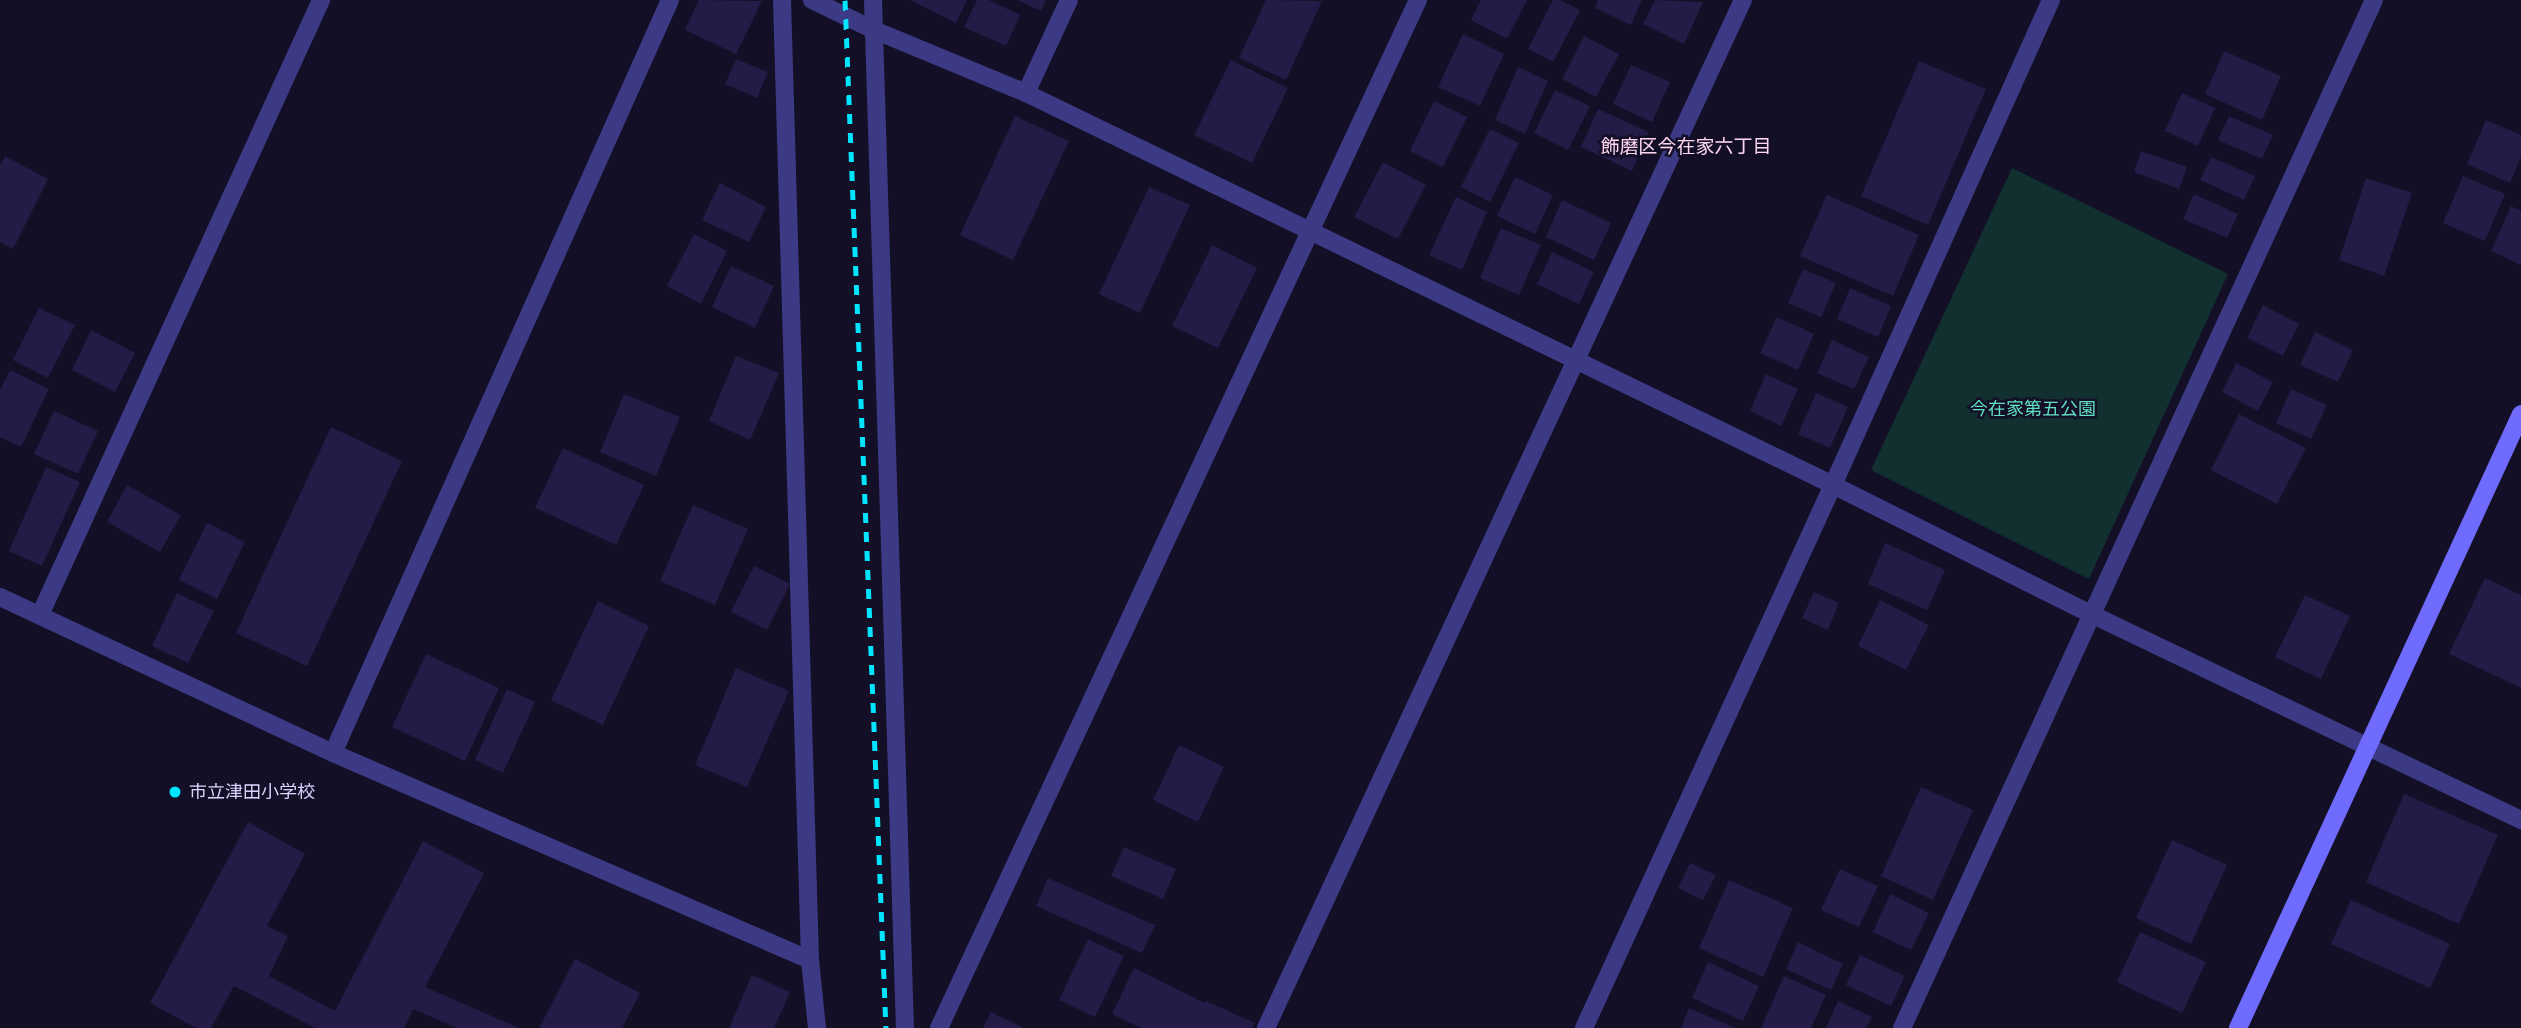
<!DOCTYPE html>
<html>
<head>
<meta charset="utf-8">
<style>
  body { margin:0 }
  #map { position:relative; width:2521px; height:1028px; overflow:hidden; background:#130f26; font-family:Mulish,"Noto Sans JP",sans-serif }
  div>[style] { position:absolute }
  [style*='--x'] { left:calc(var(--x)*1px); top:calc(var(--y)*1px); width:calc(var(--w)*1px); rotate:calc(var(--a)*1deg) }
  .green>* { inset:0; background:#12302f }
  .building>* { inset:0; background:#241b47 }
  .street>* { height:18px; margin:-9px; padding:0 9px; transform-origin:9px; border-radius:9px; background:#3d3a85 }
  .secondary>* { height:18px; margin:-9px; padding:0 9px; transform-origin:9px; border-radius:9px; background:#6f6bff }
  .rail>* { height:5px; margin-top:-2.5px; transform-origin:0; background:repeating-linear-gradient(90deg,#00e5ff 0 10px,transparent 0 19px) }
  .dots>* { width:19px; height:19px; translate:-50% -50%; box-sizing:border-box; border:4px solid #130f26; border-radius:50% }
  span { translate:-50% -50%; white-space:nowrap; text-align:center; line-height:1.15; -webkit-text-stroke:5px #130f26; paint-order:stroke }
  .park-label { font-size:18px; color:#5fe0c0 }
  .poi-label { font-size:18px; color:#d9d4ff }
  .left { translate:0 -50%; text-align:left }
  .neighbourhood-label { font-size:19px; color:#ffd6f0 }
</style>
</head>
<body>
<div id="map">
  <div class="green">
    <div style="clip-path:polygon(2012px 168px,2228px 274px,2089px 579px,1871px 470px)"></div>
  </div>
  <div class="building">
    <div style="clip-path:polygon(699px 0,762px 1px,736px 54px,685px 30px)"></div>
    <div style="clip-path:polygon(910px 0,967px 0,956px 23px)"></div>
    <div style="clip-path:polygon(977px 0,989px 0,1020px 15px,1006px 46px,964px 27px)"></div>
    <div style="clip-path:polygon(1017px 0,1046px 0,1041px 11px)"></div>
    <div style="clip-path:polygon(1266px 0,1322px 1px,1286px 80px,1239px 58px)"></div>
    <div style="clip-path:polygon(1481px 0,1527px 0,1507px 39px,1471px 20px)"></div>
    <div style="clip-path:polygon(1553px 0,1560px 0,1580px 10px,1553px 62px,1528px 49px)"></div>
    <div style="clip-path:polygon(1598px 0,1642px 0,1631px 25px,1595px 8px)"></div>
    <div style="clip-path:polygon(1655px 0,1703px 2px,1684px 44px,1643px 24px)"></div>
    <div style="clip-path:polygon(1463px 34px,1504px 54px,1480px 106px,1438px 87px)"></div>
    <div style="clip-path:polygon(1584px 36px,1619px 54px,1596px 97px,1562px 79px)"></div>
    <div style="clip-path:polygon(2224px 51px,2281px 76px,2262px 120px,2205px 94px)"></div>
    <div style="clip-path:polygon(736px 59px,768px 72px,757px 98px,725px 84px)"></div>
    <div style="clip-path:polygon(1231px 60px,1288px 88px,1252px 163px,1194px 135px)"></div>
    <div style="clip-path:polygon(1919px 61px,1986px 89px,1928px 225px,1861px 196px)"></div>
    <div style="clip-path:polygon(1631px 65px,1670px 82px,1652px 122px,1613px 104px)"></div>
    <div style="clip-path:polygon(1518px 67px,1548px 81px,1525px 134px,1495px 120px)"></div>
    <div style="clip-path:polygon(1555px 90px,1590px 106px,1568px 150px,1534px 133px)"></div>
    <div style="clip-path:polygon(2182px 93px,2215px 108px,2198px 146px,2165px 131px)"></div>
    <div style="clip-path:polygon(1434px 101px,1467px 117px,1443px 167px,1410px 151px)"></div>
    <div style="clip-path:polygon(1598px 109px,1649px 132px,1632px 171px,1581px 147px)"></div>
    <div style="clip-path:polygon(1015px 116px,1069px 141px,1013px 260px,960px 235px)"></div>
    <div style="clip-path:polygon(2229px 116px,2273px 135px,2262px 159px,2218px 140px)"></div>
    <div style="clip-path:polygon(2486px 120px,2521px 135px,2521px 157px,2510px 183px,2467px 164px)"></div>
    <div style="clip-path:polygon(1490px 129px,1519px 143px,1490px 202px,1461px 187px)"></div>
    <div style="clip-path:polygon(2141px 151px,2187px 167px,2179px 189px,2134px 172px)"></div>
    <div style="clip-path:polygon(5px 156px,48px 179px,13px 249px,0 242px,0 165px)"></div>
    <div style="clip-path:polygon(2211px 157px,2255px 176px,2244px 200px,2200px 180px)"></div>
    <div style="clip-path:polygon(1383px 162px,1426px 185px,1398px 239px,1354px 217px)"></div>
    <div style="clip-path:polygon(2463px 176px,2505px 194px,2485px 241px,2443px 223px)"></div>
    <div style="clip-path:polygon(1515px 177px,1553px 195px,1535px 234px,1497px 216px)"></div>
    <div style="clip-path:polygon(2366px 178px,2412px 193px,2384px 276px,2339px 260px)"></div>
    <div style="clip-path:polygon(720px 183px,766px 207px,749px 242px,702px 220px)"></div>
    <div style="clip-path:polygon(1149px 187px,1190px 205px,1140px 313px,1099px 294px)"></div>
    <div style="clip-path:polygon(2194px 194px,2238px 214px,2227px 238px,2183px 219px)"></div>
    <div style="clip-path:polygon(1827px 195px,1919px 235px,1893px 296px,1800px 256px)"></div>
    <div style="clip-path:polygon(1456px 197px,1487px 212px,1462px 270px,1429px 255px)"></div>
    <div style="clip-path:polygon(1562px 200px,1611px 223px,1594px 260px,1546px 237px)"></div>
    <div style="clip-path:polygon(2511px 206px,2521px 211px,2521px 265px,2491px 251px)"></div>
    <div style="clip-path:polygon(1501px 228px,1541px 245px,1519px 295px,1480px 278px)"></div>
    <div style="clip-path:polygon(694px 234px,727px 251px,701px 304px,667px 286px)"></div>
    <div style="clip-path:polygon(1212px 245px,1257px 268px,1218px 348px,1172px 326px)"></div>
    <div style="clip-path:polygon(1552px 252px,1594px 272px,1579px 304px,1537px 284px)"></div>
    <div style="clip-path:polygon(731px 266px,774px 286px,755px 328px,712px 307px)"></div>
    <div style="clip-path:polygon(1803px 269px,1836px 283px,1821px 317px,1788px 303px)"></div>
    <div style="clip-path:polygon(1850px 288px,1891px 306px,1878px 337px,1837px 319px)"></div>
    <div style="clip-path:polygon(2263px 305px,2299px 324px,2283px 356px,2247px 338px)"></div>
    <div style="clip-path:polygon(39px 308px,75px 325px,48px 378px,13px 360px)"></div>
    <div style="clip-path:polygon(1777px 317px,1814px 334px,1798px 370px,1760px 353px)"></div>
    <div style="clip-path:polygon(91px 330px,135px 353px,115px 392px,72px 370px)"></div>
    <div style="clip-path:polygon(2315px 332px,2353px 350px,2338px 382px,2300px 365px)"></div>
    <div style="clip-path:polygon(1832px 340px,1869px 357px,1854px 389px,1817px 373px)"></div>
    <div style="clip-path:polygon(736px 356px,779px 373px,750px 440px,709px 421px)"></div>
    <div style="clip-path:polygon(2236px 363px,2273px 382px,2258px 411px,2222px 392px)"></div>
    <div style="clip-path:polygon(10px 370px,49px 389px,21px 447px,0 437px,0 390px)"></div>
    <div style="clip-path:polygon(1766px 374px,1798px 389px,1781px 426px,1750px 411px)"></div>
    <div style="clip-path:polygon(2291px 389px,2327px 405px,2311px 439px,2276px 423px)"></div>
    <div style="clip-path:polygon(1816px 393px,1848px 407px,1830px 448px,1798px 434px)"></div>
    <div style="clip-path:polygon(624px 394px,680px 417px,656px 476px,600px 452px)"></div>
    <div style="clip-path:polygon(54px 411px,98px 431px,78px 474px,34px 454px)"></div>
    <div style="clip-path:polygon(2239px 414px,2306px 448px,2277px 504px,2211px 470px)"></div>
    <div style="clip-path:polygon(331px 427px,402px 461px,307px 666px,236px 633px)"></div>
    <div style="clip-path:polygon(563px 448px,644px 485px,616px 545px,535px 508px)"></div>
    <div style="clip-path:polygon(46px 467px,80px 482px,42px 566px,9px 551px)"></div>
    <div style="clip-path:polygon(127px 485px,181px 515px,160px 552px,107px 522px)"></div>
    <div style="clip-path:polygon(693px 505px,748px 529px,715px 605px,660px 581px)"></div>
    <div style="clip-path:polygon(207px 523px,245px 542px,217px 599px,179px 580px)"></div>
    <div style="clip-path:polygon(1885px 543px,1945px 570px,1927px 610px,1868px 584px)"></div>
    <div style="clip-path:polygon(754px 566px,790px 584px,767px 630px,731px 612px)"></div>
    <div style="clip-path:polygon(2485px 578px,2521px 595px,2521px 688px,2449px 654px)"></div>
    <div style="clip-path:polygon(1814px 592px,1839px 603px,1828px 630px,1802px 618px)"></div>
    <div style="clip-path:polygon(177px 593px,214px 611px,188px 663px,152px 646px)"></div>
    <div style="clip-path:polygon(2305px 595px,2350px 616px,2321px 679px,2275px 657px)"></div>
    <div style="clip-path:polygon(1880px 600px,1929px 625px,1906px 670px,1858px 646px)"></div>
    <div style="clip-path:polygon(598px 601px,649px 626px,603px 725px,551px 700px)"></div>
    <div style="clip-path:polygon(426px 654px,499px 688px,465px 761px,392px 727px)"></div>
    <div style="clip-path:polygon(736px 668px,789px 691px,747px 787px,695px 765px)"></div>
    <div style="clip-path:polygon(507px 689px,535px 702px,503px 773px,475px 760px)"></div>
    <div style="clip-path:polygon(1179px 745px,1224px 767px,1198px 822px,1153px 800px)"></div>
    <div style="clip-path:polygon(1921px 787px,1973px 810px,1933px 900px,1881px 876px)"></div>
    <div style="clip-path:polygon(2404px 794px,2498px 835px,2459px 924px,2366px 882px)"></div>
    <div style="clip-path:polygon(248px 822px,305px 854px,267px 926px,288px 936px,269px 976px,335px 1011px,423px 841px,484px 873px,425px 987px,519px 1028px,457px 1028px,413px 1009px,404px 1028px,315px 1028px,234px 986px,211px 1028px,196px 1028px,150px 1003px)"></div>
    <div style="clip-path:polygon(2172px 840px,2227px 865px,2191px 944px,2136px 918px)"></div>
    <div style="clip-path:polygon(1124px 847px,1176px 869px,1163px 899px,1111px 876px)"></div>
    <div style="clip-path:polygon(1690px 863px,1716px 875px,1703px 900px,1678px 888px)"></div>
    <div style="clip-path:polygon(1840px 869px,1878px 886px,1859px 927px,1821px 910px)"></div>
    <div style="clip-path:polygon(1048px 878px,1155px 925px,1142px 953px,1036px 906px)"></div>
    <div style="clip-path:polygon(1729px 880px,1793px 908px,1763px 977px,1699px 948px)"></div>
    <div style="clip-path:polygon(1890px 894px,1929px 913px,1911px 950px,1873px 932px)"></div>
    <div style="clip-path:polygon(2351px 900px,2450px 944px,2430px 988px,2331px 944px)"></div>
    <div style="clip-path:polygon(2140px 932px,2206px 962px,2182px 1013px,2117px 982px)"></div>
    <div style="clip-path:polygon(1088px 939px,1124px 956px,1095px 1017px,1059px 1000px)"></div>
    <div style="clip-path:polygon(1798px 942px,1843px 964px,1831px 990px,1786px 969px)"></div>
    <div style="clip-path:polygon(1860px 955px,1905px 976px,1891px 1006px,1846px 985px)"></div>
    <div style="clip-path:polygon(575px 959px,640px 993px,622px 1028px,539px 1028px)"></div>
    <div style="clip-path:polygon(1708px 962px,1759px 986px,1743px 1021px,1692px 998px)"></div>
    <div style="clip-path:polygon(1134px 968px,1205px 1003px,1206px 1001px,1255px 1023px,1252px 1028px,1141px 1028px,1112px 1014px)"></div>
    <div style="clip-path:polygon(752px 975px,790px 992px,774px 1028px,729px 1028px)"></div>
    <div style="clip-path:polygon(1784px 976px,1826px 995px,1811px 1028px,1761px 1028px)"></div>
    <div style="clip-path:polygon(1838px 1001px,1872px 1017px,1866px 1028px,1826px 1028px)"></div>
    <div style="clip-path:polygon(1689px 1008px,1736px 1028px,1681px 1028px)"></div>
    <div style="clip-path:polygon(991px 1012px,1024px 1028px,983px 1028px)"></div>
  </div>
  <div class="street">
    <div style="--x:782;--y:0;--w:960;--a:88.33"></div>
    <div style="--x:810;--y:960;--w:68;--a:84.1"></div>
    <div style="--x:812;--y:0;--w:69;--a:25.8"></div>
    <div style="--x:874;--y:30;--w:165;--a:22.5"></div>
    <div style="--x:1026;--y:93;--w:897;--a:25.91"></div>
    <div style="--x:1833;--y:485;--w:291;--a:26.6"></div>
    <div style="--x:2093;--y:615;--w:475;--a:25.6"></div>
    <div style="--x:873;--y:0;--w:1028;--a:88.22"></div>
    <div style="--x:1026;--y:93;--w:102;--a:-65.2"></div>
    <div style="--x:0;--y:597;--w:368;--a:25.1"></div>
    <div style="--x:333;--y:753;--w:520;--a:23.46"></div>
    <div style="--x:40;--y:615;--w:676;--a:-65.44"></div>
    <div style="--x:333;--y:753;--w:825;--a:-65.89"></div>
    <div style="--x:939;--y:1028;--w:1134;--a:-65.02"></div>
    <div style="--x:1266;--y:1028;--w:1133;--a:-65.11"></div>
    <div style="--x:1584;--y:1028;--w:597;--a:-65.37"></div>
    <div style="--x:1833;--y:485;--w:532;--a:-65.8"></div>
    <div style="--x:1902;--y:1028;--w:1131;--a:-65.34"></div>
  </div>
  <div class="secondary">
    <div style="--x:2238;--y:1028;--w:676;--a:-65.25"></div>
  </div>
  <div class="rail">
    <div style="--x:845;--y:0;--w:1029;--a:87.72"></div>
  </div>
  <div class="dots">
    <div style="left:175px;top:792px;background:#00e5ff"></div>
  </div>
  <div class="park-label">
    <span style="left:2033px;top:409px">今在家第五公園</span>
  </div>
  <div class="poi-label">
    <span class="left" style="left:189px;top:792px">市立津田小学校</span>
  </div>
  <div class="neighbourhood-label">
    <span style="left:1686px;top:147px">飾磨区今在家六丁目</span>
  </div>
</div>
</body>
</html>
